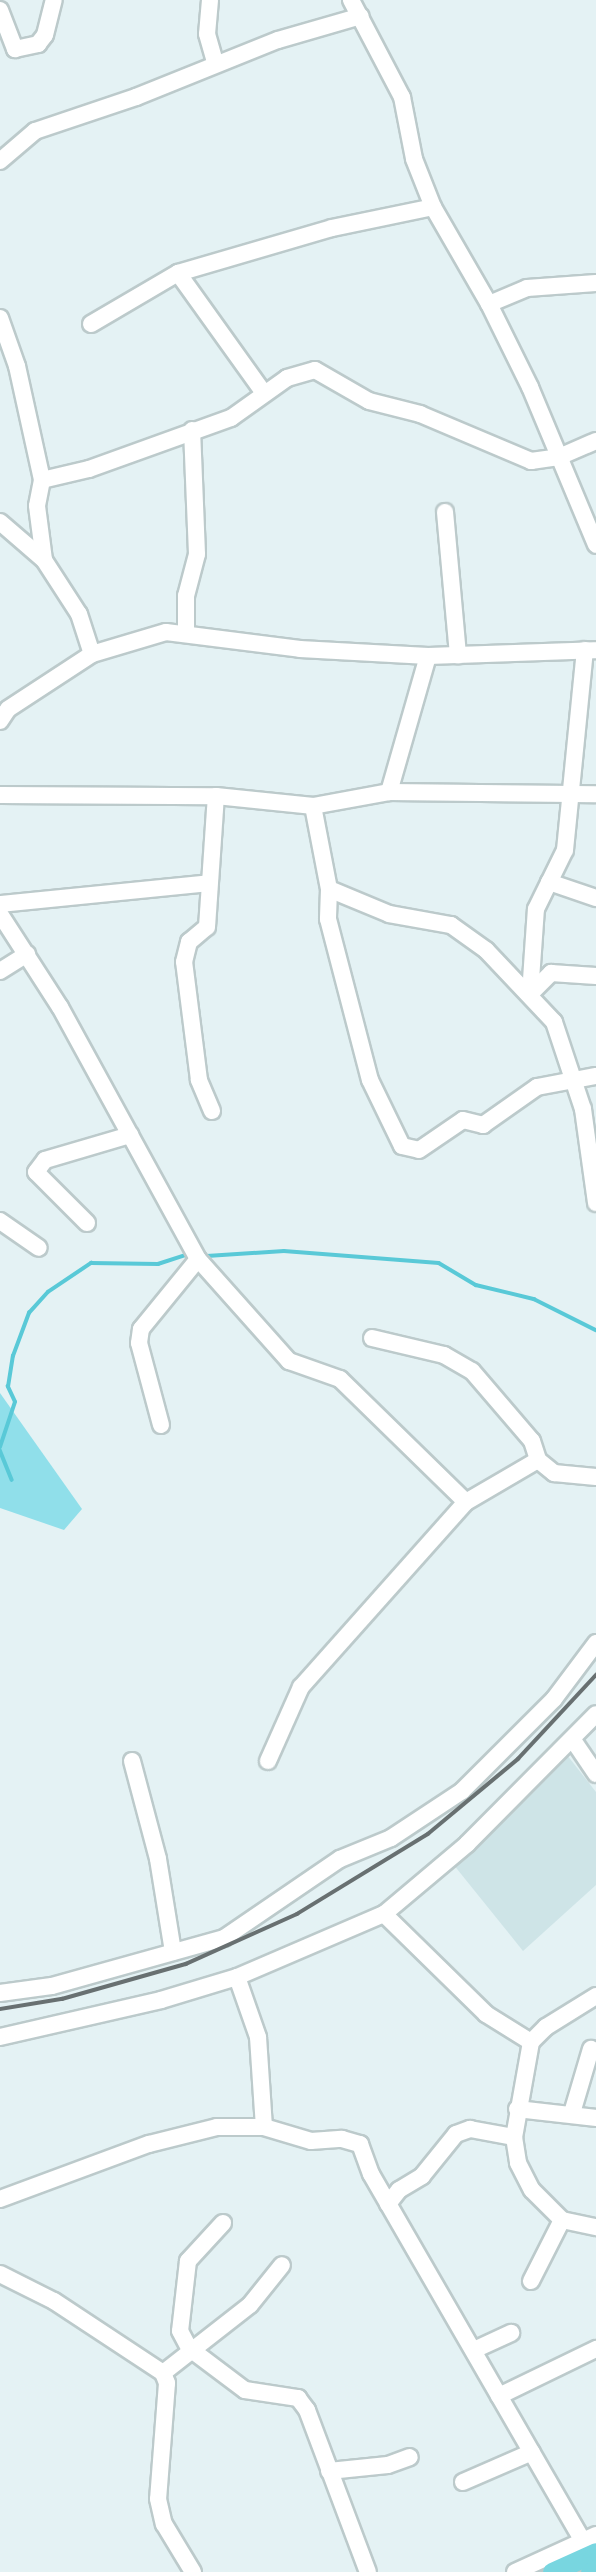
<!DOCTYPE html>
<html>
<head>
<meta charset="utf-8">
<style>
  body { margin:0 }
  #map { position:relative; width:596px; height:2572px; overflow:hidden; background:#e4f2f4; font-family:"Fira Sans Condensed",sans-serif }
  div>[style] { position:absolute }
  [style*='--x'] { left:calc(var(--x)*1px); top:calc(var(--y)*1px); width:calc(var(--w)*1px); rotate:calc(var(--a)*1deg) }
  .built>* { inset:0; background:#cee4e7 }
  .green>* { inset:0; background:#90dfea }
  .stream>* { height:3.5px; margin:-1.75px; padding:0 1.75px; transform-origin:1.75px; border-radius:1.75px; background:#59c9d7 }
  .roads { filter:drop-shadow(2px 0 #bccacb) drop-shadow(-2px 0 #bccacb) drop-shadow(0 2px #bccacb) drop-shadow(0 -2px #bccacb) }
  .minor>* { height:16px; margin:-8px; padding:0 8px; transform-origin:8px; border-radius:8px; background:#fff }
  .major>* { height:19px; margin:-9.5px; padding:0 9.5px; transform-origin:9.5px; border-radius:9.5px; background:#78d6e0 }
  .rail>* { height:3.5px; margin:-1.75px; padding:0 1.75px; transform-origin:1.75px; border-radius:1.75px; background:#687071 }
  span { translate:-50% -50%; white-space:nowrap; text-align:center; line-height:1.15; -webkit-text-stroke:6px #e4f2f4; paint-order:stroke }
</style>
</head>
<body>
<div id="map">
  <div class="built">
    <div style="clip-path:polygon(567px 1755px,596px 1792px,596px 1885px,523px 1951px,453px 1864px)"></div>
  </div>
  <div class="green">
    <div style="clip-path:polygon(0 1393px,82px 1509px,64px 1530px,0 1508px)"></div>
  </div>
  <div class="stream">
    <div style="--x:207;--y:1256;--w:77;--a:-3.7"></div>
    <div style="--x:284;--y:1251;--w:155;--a:4.4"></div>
    <div style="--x:439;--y:1263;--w:43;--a:30.7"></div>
    <div style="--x:476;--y:1285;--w:60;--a:13.6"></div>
    <div style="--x:534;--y:1299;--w:69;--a:26.6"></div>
    <div style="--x:0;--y:1447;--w:47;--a:-71.6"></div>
    <div style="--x:15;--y:1402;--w:17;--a:-115"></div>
    <div style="--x:8;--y:1387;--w:31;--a:-81"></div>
    <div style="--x:13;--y:1356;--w:46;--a:-69.6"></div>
    <div style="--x:29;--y:1313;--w:28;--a:-48"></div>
    <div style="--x:48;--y:1292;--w:52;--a:-34"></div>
    <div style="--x:91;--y:1263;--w:67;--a:0.9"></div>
    <div style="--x:158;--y:1264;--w:29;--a:-18"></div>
    <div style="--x:0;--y:1450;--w:32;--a:68"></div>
  </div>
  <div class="roads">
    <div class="minor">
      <div style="--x:210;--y:0;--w:34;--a:95"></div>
      <div style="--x:207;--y:34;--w:29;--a:74"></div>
      <div style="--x:351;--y:0;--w:110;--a:62.3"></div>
      <div style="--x:402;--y:97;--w:63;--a:79"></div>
      <div style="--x:414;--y:159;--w:52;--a:68.4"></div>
      <div style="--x:433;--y:207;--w:112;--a:60"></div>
      <div style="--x:489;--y:304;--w:93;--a:63.7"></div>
      <div style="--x:530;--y:387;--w:171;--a:67.3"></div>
      <div style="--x:0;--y:10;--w:42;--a:69"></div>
      <div style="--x:15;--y:49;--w:24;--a:-12"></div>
      <div style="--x:38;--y:44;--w:11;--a:-52"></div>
      <div style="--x:45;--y:35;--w:36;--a:-76"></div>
      <div style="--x:0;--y:161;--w:46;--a:-40.6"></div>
      <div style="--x:35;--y:131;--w:107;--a:-18.6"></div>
      <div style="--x:136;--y:97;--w:153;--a:-21.9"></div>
      <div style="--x:278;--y:40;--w:86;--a:-16.1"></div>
      <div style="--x:178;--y:273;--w:148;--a:54.4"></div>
      <div style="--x:489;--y:304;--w:41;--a:-22.8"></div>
      <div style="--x:527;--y:288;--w:69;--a:-4.1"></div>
      <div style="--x:0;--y:318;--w:51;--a:70.5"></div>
      <div style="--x:17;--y:366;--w:117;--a:77.6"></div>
      <div style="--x:42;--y:480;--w:26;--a:101"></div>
      <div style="--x:37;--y:506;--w:54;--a:82.6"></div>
      <div style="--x:91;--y:324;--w:101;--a:-30.4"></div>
      <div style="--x:178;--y:273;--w:160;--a:-16.3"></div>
      <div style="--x:332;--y:228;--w:103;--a:-11.7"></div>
      <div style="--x:42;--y:480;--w:48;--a:-13.2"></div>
      <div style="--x:89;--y:469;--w:151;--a:-19.8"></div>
      <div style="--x:231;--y:418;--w:69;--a:-35.5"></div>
      <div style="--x:287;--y:378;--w:29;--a:-16"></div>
      <div style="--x:315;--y:370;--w:62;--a:29.9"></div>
      <div style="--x:369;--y:401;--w:53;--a:14.3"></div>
      <div style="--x:420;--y:414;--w:121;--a:22.9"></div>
      <div style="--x:531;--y:461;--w:28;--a:-8"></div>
      <div style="--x:559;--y:457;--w:40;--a:-23.4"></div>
      <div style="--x:445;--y:512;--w:144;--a:84.8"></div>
      <div style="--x:0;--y:522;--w:58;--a:40.8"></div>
      <div style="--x:44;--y:560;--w:64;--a:57.1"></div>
      <div style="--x:79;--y:614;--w:42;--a:72"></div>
      <div style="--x:186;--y:633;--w:37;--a:-90"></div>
      <div style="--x:186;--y:596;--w:43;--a:-75.3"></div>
      <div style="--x:197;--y:554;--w:124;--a:-92.3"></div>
      <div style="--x:0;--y:721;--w:14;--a:-56"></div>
      <div style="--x:8;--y:709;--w:100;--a:-33.2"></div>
      <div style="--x:92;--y:654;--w:77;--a:-16.6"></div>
      <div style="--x:166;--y:632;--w:135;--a:7.2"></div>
      <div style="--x:300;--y:649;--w:128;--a:3.1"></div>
      <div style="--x:428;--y:656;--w:168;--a:-2"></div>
      <div style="--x:389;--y:792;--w:141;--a:-74"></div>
      <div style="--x:0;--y:795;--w:216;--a:0.3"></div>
      <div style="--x:216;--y:796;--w:98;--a:5.9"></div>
      <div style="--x:313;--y:806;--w:77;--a:-10.4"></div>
      <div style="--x:389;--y:792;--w:207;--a:0.6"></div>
      <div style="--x:313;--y:806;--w:85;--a:79.1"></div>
      <div style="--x:329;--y:889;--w:30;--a:92"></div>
      <div style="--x:328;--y:919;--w:166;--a:75.4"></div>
      <div style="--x:370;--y:1080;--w:73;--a:64.1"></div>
      <div style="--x:402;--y:1146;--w:17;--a:13"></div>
      <div style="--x:419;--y:1150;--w:53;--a:-34.3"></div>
      <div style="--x:463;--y:1120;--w:21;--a:14"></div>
      <div style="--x:483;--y:1125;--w:66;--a:-35.1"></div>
      <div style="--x:537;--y:1087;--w:60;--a:-10.6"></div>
      <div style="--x:549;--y:882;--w:50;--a:18.8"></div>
      <div style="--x:329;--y:889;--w:65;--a:22.6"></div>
      <div style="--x:389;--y:914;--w:63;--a:10.1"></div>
      <div style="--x:451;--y:925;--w:43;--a:35.5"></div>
      <div style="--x:486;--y:950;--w:99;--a:46.6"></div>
      <div style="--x:554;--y:1022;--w:92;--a:71.6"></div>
      <div style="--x:583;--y:1109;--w:95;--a:82.1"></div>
      <div style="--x:0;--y:904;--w:210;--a:-5.7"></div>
      <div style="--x:0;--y:914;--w:111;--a:57.2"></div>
      <div style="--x:60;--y:1007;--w:287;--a:61.3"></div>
      <div style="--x:198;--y:1259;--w:137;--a:48.3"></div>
      <div style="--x:289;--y:1361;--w:54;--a:19.4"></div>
      <div style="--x:340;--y:1379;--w:176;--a:44.3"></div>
      <div style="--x:0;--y:971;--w:32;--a:-32"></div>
      <div style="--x:530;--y:994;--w:85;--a:-86"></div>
      <div style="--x:536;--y:909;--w:66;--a:-63.8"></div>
      <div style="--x:565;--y:850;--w:201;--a:-84.3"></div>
      <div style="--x:530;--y:994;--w:30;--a:-45"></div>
      <div style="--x:551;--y:973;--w:45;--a:3.8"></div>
      <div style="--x:212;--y:1111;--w:34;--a:-113"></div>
      <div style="--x:199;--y:1080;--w:119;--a:-97.2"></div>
      <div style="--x:184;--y:962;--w:21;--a:-76"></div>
      <div style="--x:189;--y:942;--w:23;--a:-40"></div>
      <div style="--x:207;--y:927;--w:131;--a:-86.1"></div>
      <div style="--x:0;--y:1221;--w:47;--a:34.7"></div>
      <div style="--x:87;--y:1223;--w:72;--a:-135"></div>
      <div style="--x:36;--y:1172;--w:15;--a:-53"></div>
      <div style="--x:45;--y:1160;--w:89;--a:-16.4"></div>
      <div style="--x:372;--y:1338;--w:74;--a:13.3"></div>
      <div style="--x:444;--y:1355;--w:32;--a:30"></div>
      <div style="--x:472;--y:1371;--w:92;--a:49.4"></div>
      <div style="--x:532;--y:1441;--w:20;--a:72"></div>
      <div style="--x:161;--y:1425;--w:85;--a:-105"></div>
      <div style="--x:139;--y:1343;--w:14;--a:-82"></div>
      <div style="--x:141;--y:1329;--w:90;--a:-50.8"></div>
      <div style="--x:573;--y:1740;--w:41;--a:55.9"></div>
      <div style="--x:132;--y:1761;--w:101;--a:75.1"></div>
      <div style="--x:158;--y:1859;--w:94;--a:80.8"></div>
      <div style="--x:268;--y:1761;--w:81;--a:-66"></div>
      <div style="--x:301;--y:1687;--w:248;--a:-48.3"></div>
      <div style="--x:466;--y:1502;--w:83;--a:-30.3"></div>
      <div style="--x:538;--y:1460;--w:21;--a:39"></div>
      <div style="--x:554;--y:1473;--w:42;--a:5.4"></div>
      <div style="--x:384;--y:1914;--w:143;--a:44.4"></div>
      <div style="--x:486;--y:2014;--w:53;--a:31.9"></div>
      <div style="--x:237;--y:1977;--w:64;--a:70.7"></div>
      <div style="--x:258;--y:2037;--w:90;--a:86.2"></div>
      <div style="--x:264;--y:2127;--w:49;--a:16.6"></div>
      <div style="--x:311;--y:2141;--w:31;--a:-4"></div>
      <div style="--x:342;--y:2139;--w:19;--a:16"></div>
      <div style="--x:360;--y:2144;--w:32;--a:70"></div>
      <div style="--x:371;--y:2174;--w:424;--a:60"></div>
      <div style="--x:0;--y:1993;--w:52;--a:-7.7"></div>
      <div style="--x:52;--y:1986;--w:179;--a:-15.6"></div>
      <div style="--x:224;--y:1938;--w:140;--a:-34.3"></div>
      <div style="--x:340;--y:1859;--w:55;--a:-22.4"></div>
      <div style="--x:391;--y:1838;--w:85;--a:-33.5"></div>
      <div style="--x:462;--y:1791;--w:130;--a:-45"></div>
      <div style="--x:554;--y:1699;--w:70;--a:-53.1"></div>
      <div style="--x:596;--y:1996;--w:59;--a:148.2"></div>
      <div style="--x:546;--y:2027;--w:21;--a:135"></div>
      <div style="--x:531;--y:2042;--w:97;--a:100.1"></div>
      <div style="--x:514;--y:2137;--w:26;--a:81"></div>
      <div style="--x:518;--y:2163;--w:30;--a:63"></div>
      <div style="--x:532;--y:2190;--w:42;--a:45"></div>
      <div style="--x:562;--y:2220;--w:35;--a:12"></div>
      <div style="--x:0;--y:2037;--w:165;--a:-12.9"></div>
      <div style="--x:161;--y:2000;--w:79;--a:-16.8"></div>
      <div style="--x:237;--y:1977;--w:160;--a:-23.2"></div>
      <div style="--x:384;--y:1914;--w:109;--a:-40.1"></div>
      <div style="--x:467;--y:1844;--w:183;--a:-45.2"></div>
      <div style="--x:517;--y:2109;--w:80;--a:6.5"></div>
      <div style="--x:572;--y:2113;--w:67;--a:-73.5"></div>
      <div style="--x:0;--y:2199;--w:159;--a:-20.3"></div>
      <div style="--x:149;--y:2144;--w:70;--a:-14"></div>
      <div style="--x:217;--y:2127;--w:47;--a:0"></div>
      <div style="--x:388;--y:2204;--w:18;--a:-52"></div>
      <div style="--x:399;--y:2190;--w:27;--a:-31"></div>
      <div style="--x:422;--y:2176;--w:54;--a:-51"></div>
      <div style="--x:456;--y:2134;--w:15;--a:-20"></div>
      <div style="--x:470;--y:2129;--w:45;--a:10.3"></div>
      <div style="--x:223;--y:2223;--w:52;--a:132.6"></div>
      <div style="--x:188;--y:2261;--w:70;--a:96.5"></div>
      <div style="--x:180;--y:2331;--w:19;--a:62"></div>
      <div style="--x:189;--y:2348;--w:70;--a:36.9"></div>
      <div style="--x:245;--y:2390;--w:54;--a:8.6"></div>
      <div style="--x:298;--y:2398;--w:15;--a:53"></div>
      <div style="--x:307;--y:2410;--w:173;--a:69.4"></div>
      <div style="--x:0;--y:2274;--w:60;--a:26.6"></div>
      <div style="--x:54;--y:2301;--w:131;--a:33.4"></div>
      <div style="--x:163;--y:2373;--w:11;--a:68"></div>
      <div style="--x:167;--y:2383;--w:116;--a:94.4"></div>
      <div style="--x:158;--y:2499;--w:26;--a:77"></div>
      <div style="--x:164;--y:2524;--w:56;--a:58.9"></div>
      <div style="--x:531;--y:2281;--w:68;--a:-63.1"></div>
      <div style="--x:474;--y:2350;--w:41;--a:-24.7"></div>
      <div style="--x:163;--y:2373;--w:110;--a:-38"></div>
      <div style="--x:250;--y:2305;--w:51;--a:-51.3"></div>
      <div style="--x:499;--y:2396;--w:108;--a:-25.9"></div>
      <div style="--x:329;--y:2471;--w:59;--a:-5.8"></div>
      <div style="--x:388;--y:2465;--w:23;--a:-20"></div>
      <div style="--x:463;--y:2482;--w:75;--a:-23.5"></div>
      <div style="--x:515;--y:2572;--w:89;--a:-24.6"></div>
    </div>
    <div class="major">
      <div style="--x:552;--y:2572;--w:48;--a:-24.4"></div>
      <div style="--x:590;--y:2572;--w:7;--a:-27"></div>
    </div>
  </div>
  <div class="rail">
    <div style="--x:0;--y:2009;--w:63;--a:-9.2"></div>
    <div style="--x:62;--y:1999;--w:129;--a:-15.8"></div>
    <div style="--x:186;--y:1964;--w:122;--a:-24.2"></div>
    <div style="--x:297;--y:1914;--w:153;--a:-31.4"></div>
    <div style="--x:428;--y:1834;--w:117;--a:-39.8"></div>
    <div style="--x:518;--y:1759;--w:115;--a:-47.1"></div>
  </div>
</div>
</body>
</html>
